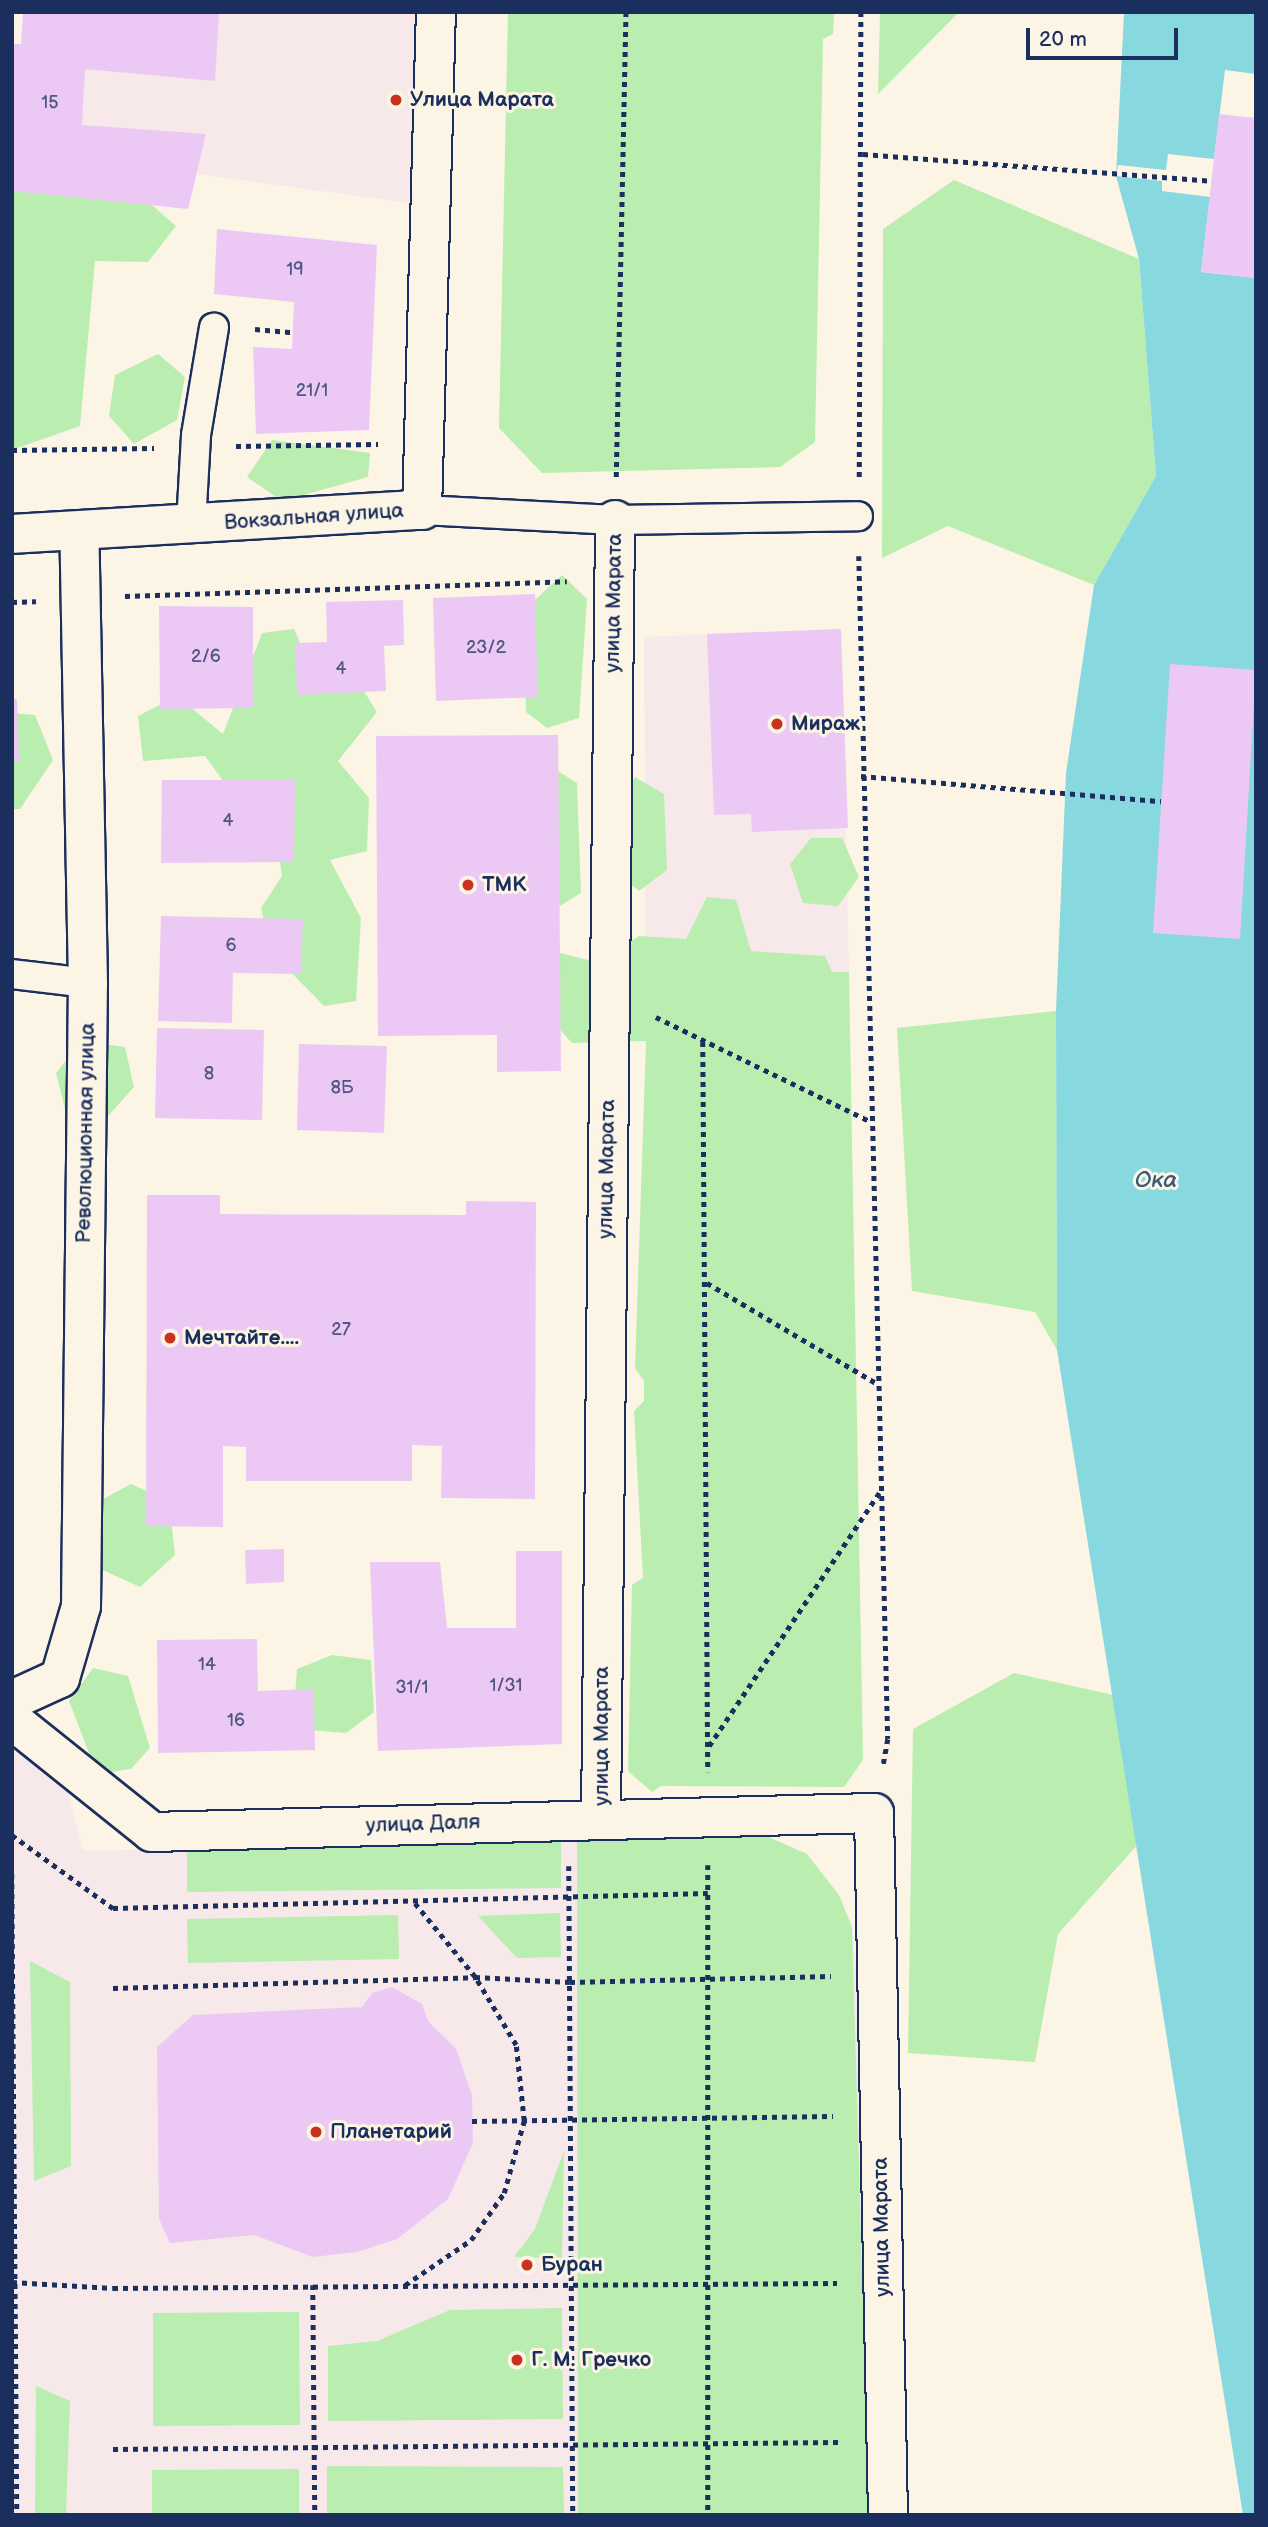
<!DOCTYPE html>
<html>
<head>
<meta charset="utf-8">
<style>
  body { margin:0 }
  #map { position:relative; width:1268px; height:2527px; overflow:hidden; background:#fcf5e5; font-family:"Balsamiq Sans",sans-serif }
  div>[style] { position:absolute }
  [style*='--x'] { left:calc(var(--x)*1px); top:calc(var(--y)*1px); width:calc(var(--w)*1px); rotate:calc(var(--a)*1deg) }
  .built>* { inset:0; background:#f7e8ea }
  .green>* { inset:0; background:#b9eeb0 }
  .water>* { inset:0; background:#87d8df }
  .pier>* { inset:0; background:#fcf5e5 }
  .building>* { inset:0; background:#ecc9f4 }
  .path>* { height:4.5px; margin-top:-2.25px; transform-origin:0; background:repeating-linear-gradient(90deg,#1b2f5e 0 5px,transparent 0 10px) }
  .roads { filter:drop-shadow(2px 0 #1b2f5e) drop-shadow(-2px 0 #1b2f5e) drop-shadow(0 2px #1b2f5e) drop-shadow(0 -2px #1b2f5e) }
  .service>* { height:28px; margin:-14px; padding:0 14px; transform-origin:14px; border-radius:14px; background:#fcf5e5 }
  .minor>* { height:38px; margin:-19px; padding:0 19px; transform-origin:19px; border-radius:19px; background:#fcf5e5 }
  .dots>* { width:19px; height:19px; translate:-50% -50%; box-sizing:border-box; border:4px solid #fcf5e5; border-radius:50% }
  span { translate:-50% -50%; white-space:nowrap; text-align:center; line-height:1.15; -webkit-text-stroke:6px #fcf5e5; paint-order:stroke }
  .number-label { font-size:18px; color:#4f5684 }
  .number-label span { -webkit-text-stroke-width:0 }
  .poi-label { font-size:21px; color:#1b2f5e; font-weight:700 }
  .left { translate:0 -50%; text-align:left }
  .street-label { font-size:21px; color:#1b2f5e }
  .water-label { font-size:23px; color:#36597e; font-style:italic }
  .frame { position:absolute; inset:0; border:14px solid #1b2f5e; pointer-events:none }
  .scale { position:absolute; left:1026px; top:28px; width:152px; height:32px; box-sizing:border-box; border:4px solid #1b2f5e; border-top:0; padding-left:9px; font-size:21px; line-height:24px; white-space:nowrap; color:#1b2f5e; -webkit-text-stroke:5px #fcf5e5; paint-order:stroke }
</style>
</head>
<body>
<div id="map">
  <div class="built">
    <div style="clip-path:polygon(23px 12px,416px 12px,409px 203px,197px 174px,188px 209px,13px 191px)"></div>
    <div style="clip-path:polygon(841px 629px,849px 972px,646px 977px,644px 637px)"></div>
    <div style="clip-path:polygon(12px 1751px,38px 1759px,68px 1790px,83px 1851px,568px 1839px,807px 1854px,852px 1927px,857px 1975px,869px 2515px,12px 2515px)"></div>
  </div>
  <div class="green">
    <div style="clip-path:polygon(508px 12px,834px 12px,833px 34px,823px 39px,815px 442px,780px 467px,542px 473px,499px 428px)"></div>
    <div style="clip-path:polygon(880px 12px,959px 12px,878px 94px)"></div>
    <div style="clip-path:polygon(101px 161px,176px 226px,148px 262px,95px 261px,80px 426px,12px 450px,12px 179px)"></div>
    <div style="clip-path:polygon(954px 180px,1139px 259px,1156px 476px,1094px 585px,948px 526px,882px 558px,883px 229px)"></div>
    <div style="clip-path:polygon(158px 354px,185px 377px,177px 420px,134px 444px,109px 416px,115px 375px)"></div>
    <div style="clip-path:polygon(272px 440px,370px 453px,368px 477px,282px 501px,247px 477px)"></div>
    <div style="clip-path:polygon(562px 575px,587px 599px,579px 718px,547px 728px,526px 712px,523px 611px)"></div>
    <div style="clip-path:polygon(294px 629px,311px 668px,351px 671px,377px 712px,338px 761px,369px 798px,367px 851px,330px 860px,361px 918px,356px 1001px,324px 1006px,271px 952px,261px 908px,282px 876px,274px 816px,237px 800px,205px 756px,143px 761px,138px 716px,177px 696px,223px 734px,262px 633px)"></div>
    <div style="clip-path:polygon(12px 713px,35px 715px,53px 760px,20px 809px,12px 809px)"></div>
    <div style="clip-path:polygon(553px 768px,577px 783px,581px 893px,550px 912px)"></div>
    <div style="clip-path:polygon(635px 777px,664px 794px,667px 870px,639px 891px,624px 879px,624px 796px)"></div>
    <div style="clip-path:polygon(811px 838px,842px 838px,859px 877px,838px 906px,803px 903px,790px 864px)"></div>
    <div style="clip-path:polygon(707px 897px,736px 900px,751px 951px,825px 956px,832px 972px,849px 972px,863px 1760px,844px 1787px,661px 1786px,652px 1792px,628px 1771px,632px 1585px,643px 1578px,634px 1411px,644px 1401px,644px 1381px,635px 1368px,646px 1041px,572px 1043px,528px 994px,528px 961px,561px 953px,599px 963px,639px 936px,686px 939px)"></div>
    <div style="clip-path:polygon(1056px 1011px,1057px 1350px,1035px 1312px,912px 1291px,897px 1028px)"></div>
    <div style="clip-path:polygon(81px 1041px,125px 1047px,134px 1087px,109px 1115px,67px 1117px,56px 1073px)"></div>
    <div style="clip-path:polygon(131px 1484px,169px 1501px,175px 1555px,140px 1587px,96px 1567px,94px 1504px)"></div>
    <div style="clip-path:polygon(332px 1655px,371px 1660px,374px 1712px,346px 1733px,310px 1730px,294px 1707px,297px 1669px)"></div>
    <div style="clip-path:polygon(93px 1668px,128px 1676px,150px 1748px,131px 1769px,97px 1774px,69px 1701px)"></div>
    <div style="clip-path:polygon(1014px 1673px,1114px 1695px,1139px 1843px,1058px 1934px,1035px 2062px,908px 2053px,913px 1729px)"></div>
    <div style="clip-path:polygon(764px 1835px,807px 1854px,839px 1895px,852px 1927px,869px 2515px,578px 2515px,577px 1839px)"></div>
    <div style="clip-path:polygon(561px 1840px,561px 1888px,187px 1892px,187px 1849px)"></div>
    <div style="clip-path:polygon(560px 1913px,561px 1957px,517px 1958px,478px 1916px)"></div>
    <div style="clip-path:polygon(398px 1915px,399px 1959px,188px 1963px,187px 1919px)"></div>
    <div style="clip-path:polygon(30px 1961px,70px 1982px,71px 2166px,34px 2181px)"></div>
    <div style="clip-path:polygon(564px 2151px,562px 2258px,514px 2257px,535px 2229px)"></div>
    <div style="clip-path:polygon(562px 2308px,563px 2419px,328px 2421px,328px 2346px,377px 2341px,450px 2310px)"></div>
    <div style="clip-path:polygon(299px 2312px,300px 2425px,153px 2426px,153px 2313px)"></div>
    <div style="clip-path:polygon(36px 2386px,70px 2401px,66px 2515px,35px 2515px)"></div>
    <div style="clip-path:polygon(327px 2466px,563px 2467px,564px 2515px,327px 2515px)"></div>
    <div style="clip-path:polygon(299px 2469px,299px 2515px,152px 2515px,152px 2470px)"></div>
  </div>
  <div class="water">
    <div style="clip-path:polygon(1124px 12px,1256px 12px,1256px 2515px,1243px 2515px,1057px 1350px,1056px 1011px,1066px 773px,1094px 585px,1156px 476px,1139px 259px,1116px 176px)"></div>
  </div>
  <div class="pier">
    <div style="clip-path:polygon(1225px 70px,1256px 74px,1256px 278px,1201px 272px,1210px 197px,1162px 191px,1162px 181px,1116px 176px,1118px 165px,1166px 170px,1168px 154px,1214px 159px)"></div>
  </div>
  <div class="building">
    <div style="clip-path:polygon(23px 12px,219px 12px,215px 81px,85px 69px,82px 125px,206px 134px,188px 209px,13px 191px,12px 44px,21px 44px)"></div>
    <div style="clip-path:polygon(1219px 114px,1256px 118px,1256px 278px,1201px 272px)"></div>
    <div style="clip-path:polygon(217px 229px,377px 245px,369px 430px,256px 434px,253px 347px,292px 349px,294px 302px,214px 294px)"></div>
    <div style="clip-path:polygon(535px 594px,538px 697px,436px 701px,433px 598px)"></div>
    <div style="clip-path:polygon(403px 600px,404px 645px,384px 646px,386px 691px,297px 695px,295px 643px,327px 642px,326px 602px)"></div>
    <div style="clip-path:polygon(159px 606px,253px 607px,253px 708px,160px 709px)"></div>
    <div style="clip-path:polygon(841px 629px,848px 828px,752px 832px,751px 814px,714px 815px,707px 634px)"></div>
    <div style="clip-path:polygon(1170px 664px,1256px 670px,1240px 939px,1153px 933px)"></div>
    <div style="clip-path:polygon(12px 699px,17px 699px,19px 761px,12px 761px)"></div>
    <div style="clip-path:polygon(558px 735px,561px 1071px,497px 1072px,497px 1035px,378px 1036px,376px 736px)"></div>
    <div style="clip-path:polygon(162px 780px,295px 780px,294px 862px,161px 863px)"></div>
    <div style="clip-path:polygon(161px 916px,303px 919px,301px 974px,233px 973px,232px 1023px,158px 1021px)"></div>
    <div style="clip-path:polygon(157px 1028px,264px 1030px,262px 1120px,155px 1118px)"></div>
    <div style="clip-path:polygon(299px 1044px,387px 1046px,384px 1133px,297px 1130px)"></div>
    <div style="clip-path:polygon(147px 1195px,220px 1195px,220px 1214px,466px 1215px,466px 1201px,536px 1202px,535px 1499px,441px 1498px,442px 1446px,412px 1445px,412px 1481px,246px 1481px,246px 1447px,223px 1446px,223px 1527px,146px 1526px)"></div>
    <div style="clip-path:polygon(284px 1549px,284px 1582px,246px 1584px,245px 1550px)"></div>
    <div style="clip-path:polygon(516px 1551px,562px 1551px,562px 1744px,378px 1751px,370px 1562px,440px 1562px,447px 1628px,516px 1628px)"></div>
    <div style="clip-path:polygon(257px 1639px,258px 1691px,314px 1689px,315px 1750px,158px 1753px,157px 1640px)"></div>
    <div style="clip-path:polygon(392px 1987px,422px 2004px,428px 2021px,456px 2049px,472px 2095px,473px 2143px,448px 2199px,397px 2239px,357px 2252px,313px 2257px,254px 2235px,170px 2243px,159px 2219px,157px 2047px,193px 2015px,362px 2007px,372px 1993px)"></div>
  </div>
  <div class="path">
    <div style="--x:863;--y:154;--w:349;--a:4.4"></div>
    <div style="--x:255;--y:329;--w:37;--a:5"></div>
    <div style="--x:236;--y:446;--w:142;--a:-0.8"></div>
    <div style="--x:12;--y:450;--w:142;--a:-0.8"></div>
    <div style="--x:616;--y:477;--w:465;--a:-88.8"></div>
    <div style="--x:859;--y:477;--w:465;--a:-89.8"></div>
    <div style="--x:859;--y:556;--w:1183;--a:88.6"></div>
    <div style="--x:888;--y:1739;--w:28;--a:100"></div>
    <div style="--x:125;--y:596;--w:442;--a:-1.9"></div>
    <div style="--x:12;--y:602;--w:24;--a:-2"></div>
    <div style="--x:861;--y:776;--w:301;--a:4.8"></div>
    <div style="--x:656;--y:1017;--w:237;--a:26"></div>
    <div style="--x:703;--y:1042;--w:730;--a:89.61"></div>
    <div style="--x:707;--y:1283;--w:196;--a:30.6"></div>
    <div style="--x:709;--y:1746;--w:306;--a:-56.1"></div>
    <div style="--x:12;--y:1835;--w:125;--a:35.9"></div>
    <div style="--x:113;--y:1908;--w:595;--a:-1.44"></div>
    <div style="--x:708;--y:1865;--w:650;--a:90"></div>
    <div style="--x:569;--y:1866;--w:649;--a:89.65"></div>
    <div style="--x:12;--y:1874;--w:641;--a:89.55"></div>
    <div style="--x:113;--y:1988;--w:362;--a:-1.7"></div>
    <div style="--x:475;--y:1977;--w:95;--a:3"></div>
    <div style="--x:570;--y:1982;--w:261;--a:-1.3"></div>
    <div style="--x:472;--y:2121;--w:361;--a:-0.8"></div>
    <div style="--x:12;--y:2282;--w:101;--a:3.4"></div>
    <div style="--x:113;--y:2288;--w:724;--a:-0.4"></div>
    <div style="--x:313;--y:2285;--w:230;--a:89.5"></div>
    <div style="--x:405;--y:2285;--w:80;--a:-34.3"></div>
    <div style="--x:471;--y:2240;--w:57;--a:-54.9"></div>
    <div style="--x:504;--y:2193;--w:75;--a:-74.5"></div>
    <div style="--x:524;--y:2121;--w:76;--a:-96"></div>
    <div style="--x:516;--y:2045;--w:79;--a:-121.1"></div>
    <div style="--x:475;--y:1977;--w:99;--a:-129.3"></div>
    <div style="--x:113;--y:2449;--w:727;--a:-0.55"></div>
  </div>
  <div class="roads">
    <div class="service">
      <div style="--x:422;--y:510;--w:193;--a:3"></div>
      <div style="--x:615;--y:520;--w:243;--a:-0.9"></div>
      <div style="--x:191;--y:525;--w:90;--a:-86.8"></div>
      <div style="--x:196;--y:435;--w:109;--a:-80.5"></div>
      <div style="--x:12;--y:974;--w:77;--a:6.8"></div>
    </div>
    <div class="minor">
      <div style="--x:12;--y:534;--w:411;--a:-3.4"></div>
      <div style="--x:422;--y:510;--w:498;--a:-88.4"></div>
      <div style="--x:12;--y:1700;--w:53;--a:-24.6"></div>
      <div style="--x:60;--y:1678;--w:75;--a:-73.7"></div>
      <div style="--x:81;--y:1606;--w:623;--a:-89.36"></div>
      <div style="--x:88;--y:983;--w:450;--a:-91.1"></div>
      <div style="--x:12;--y:1720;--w:179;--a:38.7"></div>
      <div style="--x:152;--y:1832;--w:722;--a:-1.51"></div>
      <div style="--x:874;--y:1813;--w:702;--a:88.86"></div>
      <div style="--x:601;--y:1819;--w:1299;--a:-89.38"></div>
    </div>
  </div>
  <div class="dots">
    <div style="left:396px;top:100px;background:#c8321e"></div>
    <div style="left:777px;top:724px;background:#c8321e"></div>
    <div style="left:468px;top:885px;background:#c8321e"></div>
    <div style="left:170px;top:1338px;background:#c8321e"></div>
    <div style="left:316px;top:2132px;background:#c8321e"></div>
    <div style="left:527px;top:2265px;background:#c8321e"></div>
    <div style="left:517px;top:2360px;background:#c8321e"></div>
  </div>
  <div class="number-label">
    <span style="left:50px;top:103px">15</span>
    <span style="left:295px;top:270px">19</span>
    <span style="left:312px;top:391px">21/1</span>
    <span style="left:486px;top:648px">23/2</span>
    <span style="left:206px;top:657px">2/6</span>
    <span style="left:341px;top:669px">4</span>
    <span style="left:228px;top:821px">4</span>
    <span style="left:231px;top:946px">6</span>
    <span style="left:209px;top:1074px">8</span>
    <span style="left:342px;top:1088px">8Б</span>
    <span style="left:341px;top:1330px">27</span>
    <span style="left:207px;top:1665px">14</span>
    <span style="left:506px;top:1686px">1/31</span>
    <span style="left:412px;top:1688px">31/1</span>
    <span style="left:236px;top:1721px">16</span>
  </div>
  <div class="poi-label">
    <span class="left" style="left:410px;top:100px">Улица Марата</span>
    <span class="left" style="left:791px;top:724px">Мираж</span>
    <span class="left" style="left:482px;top:885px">ТМК</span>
    <span class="left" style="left:184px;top:1338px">Мечтайте....</span>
    <span class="left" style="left:330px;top:2132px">Планетарий</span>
    <span class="left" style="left:541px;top:2265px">Буран</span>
    <span class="left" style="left:531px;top:2360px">Г. М. Гречко</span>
  </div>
  <div class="street-label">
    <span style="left:314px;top:517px;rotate:-4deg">Вокзальная улица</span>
    <span style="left:614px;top:603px;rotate:-89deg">улица Марата</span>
    <span style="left:86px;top:1133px;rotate:-89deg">Революционная улица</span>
    <span style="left:607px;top:1169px;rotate:-89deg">улица Марата</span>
    <span style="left:602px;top:1736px;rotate:-90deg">улица Марата</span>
    <span style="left:423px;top:1824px;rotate:-2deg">улица Даля</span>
    <span style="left:882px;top:2227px;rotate:-91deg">улица Марата</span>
  </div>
  <div class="water-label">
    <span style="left:1156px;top:1180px">Ока</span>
  </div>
  <div class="frame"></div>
  <div class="scale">20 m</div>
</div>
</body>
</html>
